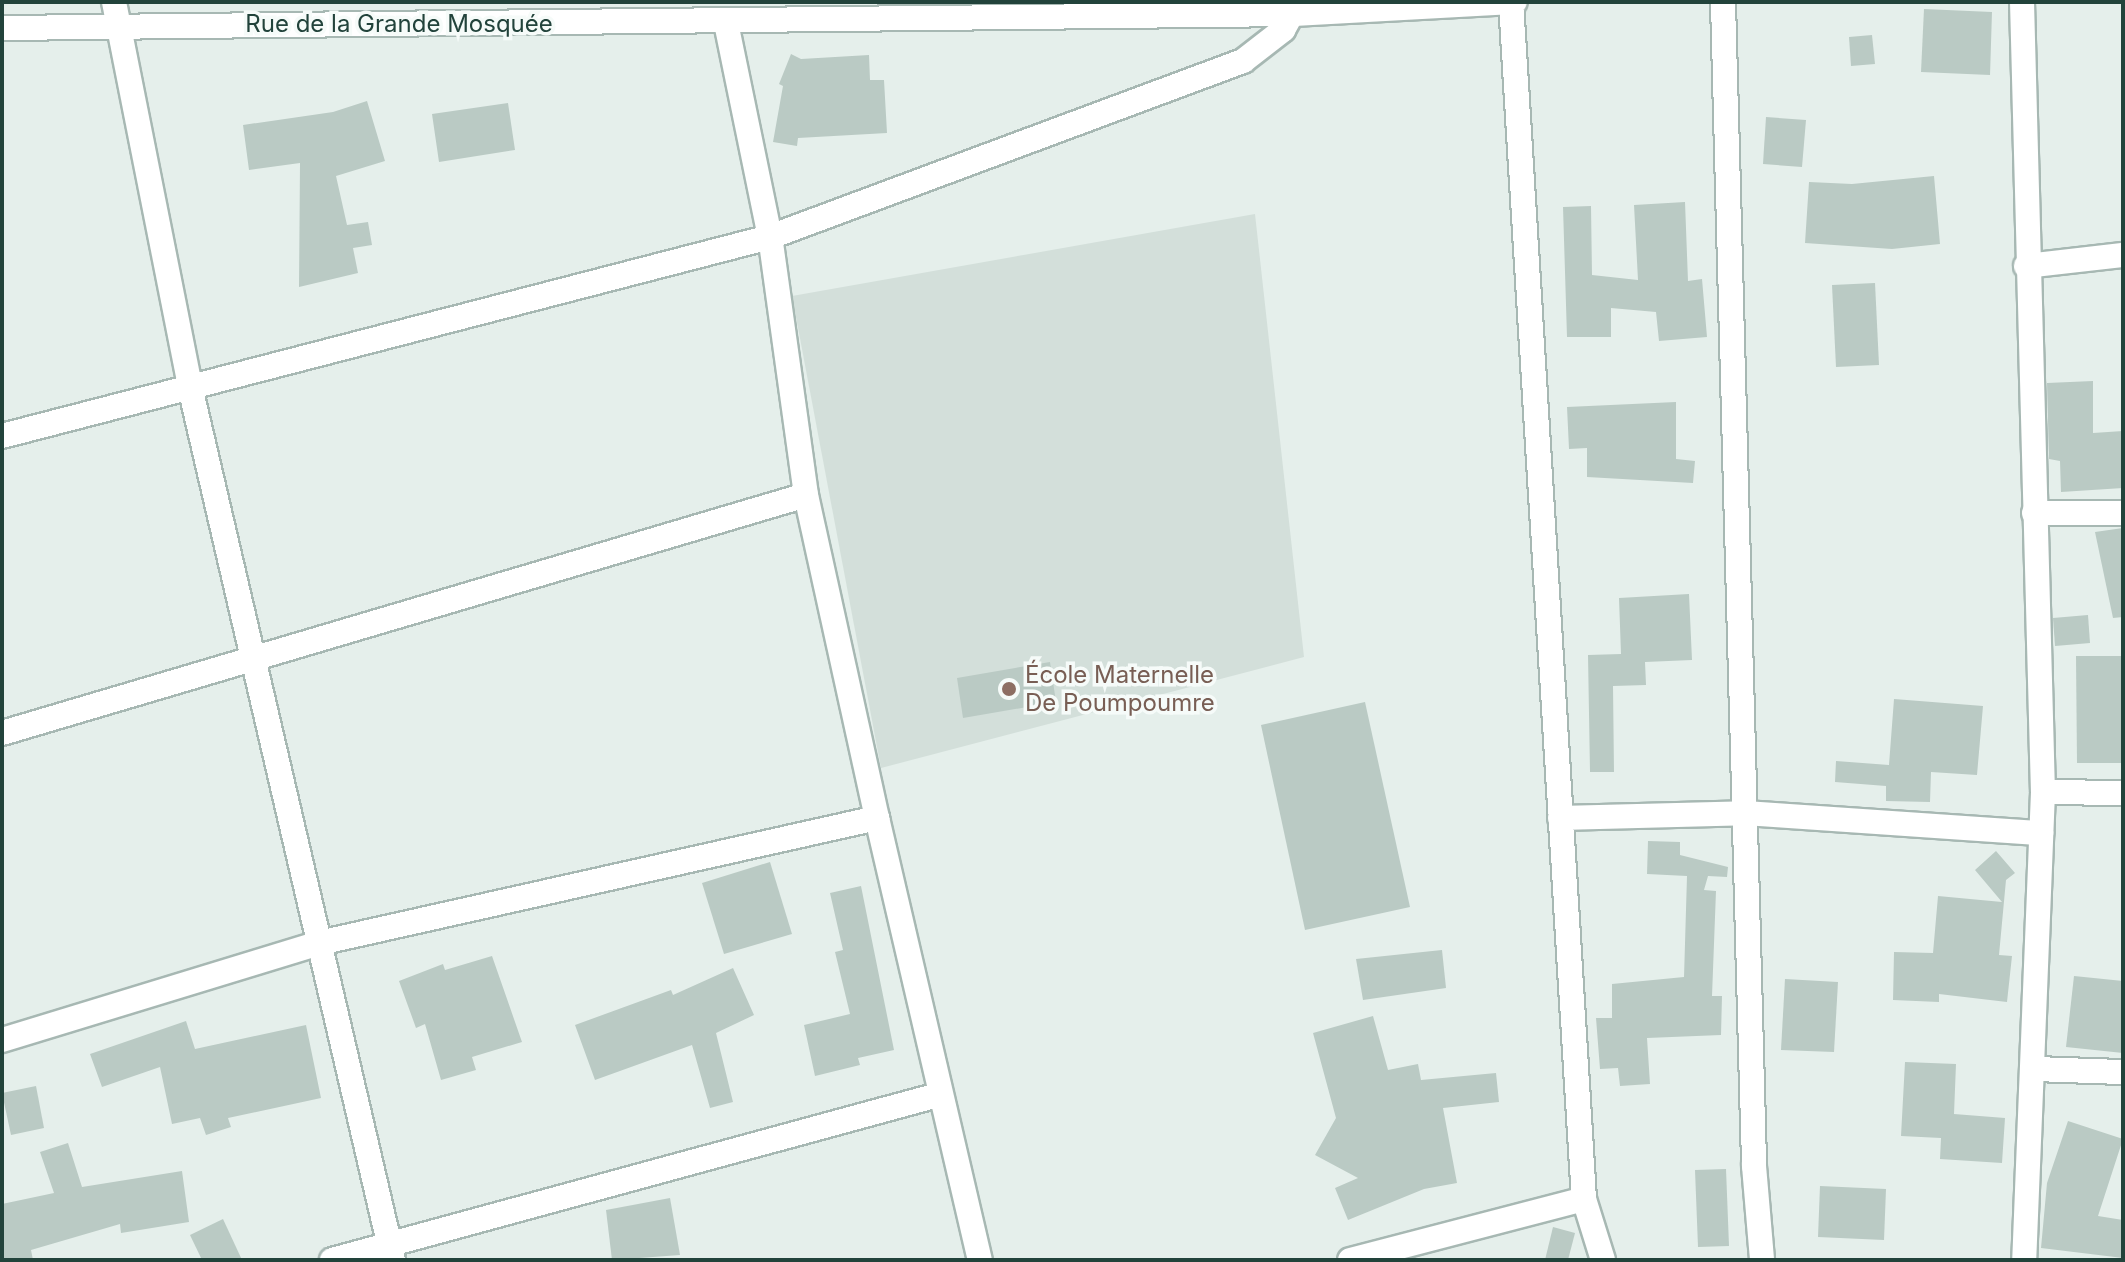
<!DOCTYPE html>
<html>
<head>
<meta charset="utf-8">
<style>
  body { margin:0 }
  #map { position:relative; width:2125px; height:1262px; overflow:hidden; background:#e5efeb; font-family:Inter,sans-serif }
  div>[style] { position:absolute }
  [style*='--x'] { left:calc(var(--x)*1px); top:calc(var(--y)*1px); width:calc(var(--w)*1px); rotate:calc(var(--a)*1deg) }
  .built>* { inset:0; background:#d3dfda }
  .building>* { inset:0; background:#bacac4 }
  .roads { filter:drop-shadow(2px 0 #a7b8b3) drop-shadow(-2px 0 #a7b8b3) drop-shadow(0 2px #a7b8b3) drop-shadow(0 -2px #a7b8b3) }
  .minor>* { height:24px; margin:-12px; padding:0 12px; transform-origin:12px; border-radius:12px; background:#fff }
  .dots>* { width:22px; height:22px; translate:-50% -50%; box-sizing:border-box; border:4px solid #f6fbf9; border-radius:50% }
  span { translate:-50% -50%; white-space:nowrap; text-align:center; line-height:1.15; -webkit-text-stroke:7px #f6fbf9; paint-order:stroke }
  .street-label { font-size:24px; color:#22433b }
  .education-label { font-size:24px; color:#785e54 }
  .left { translate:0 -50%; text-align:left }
  .frame { position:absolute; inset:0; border:4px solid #22433b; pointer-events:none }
</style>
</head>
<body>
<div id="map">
  <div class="built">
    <div style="clip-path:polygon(1255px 214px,1304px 657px,881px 768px,792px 296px)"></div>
  </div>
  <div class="building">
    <div style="clip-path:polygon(1924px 9px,1992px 12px,1990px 75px,1921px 72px)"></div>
    <div style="clip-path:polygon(1872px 35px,1875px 64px,1851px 66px,1849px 37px)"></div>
    <div style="clip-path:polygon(791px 54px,801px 59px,869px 55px,870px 80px,884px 80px,887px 133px,798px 138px,797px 146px,773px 142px,783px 86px,779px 84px)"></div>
    <div style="clip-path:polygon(367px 101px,385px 161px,336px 176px,347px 225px,368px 222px,372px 245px,353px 248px,358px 273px,299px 287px,300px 163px,249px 170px,243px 125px,333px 112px)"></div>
    <div style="clip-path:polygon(508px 103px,515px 150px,439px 162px,432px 114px)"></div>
    <div style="clip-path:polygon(1766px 117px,1806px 120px,1802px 167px,1763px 164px)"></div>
    <div style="clip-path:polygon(1934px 176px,1940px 244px,1892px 249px,1805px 243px,1809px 182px,1852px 184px)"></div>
    <div style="clip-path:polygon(1685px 202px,1688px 281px,1702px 279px,1707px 337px,1659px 341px,1656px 312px,1611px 308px,1611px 337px,1567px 337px,1563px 207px,1591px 206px,1592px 275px,1638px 280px,1634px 205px)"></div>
    <div style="clip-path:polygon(1875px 283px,1879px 365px,1836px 367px,1832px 285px)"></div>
    <div style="clip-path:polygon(2093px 381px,2093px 433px,2123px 431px,2123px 488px,2061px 492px,2060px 461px,2049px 459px,2047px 383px)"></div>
    <div style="clip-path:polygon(1676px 402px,1676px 459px,1695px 461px,1693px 483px,1587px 477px,1587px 448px,1569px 449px,1567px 407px)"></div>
    <div style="clip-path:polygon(2123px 528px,2123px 617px,2113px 618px,2095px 532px)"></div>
    <div style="clip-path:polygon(1689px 594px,1692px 660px,1645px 662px,1646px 685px,1613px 686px,1614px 772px,1590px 772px,1588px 655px,1621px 654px,1619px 598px)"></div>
    <div style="clip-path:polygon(2088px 615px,2090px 643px,2055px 646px,2053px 618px)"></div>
    <div style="clip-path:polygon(2076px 656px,2122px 656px,2122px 763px,2077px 763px)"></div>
    <div style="clip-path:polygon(1050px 662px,1056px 702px,963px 718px,957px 678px)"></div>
    <div style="clip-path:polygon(1894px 699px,1983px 706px,1977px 775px,1931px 772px,1930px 802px,1886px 801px,1886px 786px,1835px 782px,1836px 761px,1889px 765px)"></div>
    <div style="clip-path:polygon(1365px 702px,1410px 907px,1305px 930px,1261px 725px)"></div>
    <div style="clip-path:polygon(1648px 841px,1680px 842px,1680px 855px,1728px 867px,1727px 877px,1708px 876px,1704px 890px,1716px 891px,1712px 996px,1722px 996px,1721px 1035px,1647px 1038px,1650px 1084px,1620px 1086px,1618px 1068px,1600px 1069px,1596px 1018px,1612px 1018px,1612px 984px,1684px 977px,1687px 876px,1647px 874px)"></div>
    <div style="clip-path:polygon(1996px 851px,2015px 873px,2006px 880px,1999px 955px,2012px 956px,2007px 1002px,1939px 994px,1939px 1002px,1893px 1000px,1894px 952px,1933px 953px,1938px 896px,2002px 902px,1975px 870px)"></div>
    <div style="clip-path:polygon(770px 862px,792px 934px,724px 954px,702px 883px)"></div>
    <div style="clip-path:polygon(861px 886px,894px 1050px,858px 1058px,860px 1065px,815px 1076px,804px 1025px,850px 1014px,835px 952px,843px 950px,830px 893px)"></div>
    <div style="clip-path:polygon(1442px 950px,1446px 988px,1363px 1000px,1356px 959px)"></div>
    <div style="clip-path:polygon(492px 956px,522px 1042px,472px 1057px,476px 1070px,441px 1080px,425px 1024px,416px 1028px,399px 981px,443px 964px,445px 970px)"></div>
    <div style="clip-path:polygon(733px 968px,754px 1015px,716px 1033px,733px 1102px,710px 1108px,692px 1045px,595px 1080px,575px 1025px,671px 990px,673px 995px)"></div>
    <div style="clip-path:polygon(2074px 976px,2123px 981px,2123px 1053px,2066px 1047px)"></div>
    <div style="clip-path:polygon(1785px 979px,1838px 982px,1834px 1052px,1781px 1050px)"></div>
    <div style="clip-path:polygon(1373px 1016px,1388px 1070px,1418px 1064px,1421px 1080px,1496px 1073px,1499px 1102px,1443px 1108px,1457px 1183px,1424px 1189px,1348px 1220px,1335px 1188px,1358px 1178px,1315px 1155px,1336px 1118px,1313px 1033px)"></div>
    <div style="clip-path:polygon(186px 1021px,195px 1049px,306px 1025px,321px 1098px,228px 1118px,231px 1127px,206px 1135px,200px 1118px,172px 1124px,160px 1067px,102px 1087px,90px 1054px)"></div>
    <div style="clip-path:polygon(1905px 1062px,1956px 1064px,1954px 1114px,2005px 1118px,2002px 1163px,1940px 1159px,1941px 1138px,1901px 1136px)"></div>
    <div style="clip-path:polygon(36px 1086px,44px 1128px,11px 1135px,2px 1093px)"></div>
    <div style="clip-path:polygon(2068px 1121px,2123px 1139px,2098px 1216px,2123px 1220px,2123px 1258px,2041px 1248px,2047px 1183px)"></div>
    <div style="clip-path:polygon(68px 1143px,82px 1187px,182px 1171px,189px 1222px,121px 1233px,120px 1224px,31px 1250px,33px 1260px,2px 1260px,2px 1204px,54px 1193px,40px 1152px)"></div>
    <div style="clip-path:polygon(1726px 1169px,1729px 1246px,1698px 1247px,1695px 1170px)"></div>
    <div style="clip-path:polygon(1820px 1186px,1886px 1189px,1884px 1240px,1818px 1237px)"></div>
    <div style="clip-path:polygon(670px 1198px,680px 1255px,612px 1260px,606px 1210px)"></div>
    <div style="clip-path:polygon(223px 1219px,242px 1260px,202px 1260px,190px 1235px)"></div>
    <div style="clip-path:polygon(1553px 1227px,1575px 1233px,1568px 1260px,1545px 1260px)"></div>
  </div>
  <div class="roads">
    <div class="minor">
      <div style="--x:114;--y:2;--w:392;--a:78.8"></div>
      <div style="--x:190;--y:387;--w:896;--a:76.91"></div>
      <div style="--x:1511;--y:2;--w:1199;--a:86.51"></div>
      <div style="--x:1584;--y:1199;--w:64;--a:72.7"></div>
      <div style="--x:1723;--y:2;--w:1164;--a:88.47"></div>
      <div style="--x:1754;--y:1166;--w:94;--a:85.1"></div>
      <div style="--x:2022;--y:2;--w:790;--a:88.48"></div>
      <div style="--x:2043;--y:792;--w:468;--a:92.3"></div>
      <div style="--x:2;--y:28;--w:1290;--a:-0.62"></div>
      <div style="--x:1292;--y:14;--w:223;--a:-3.1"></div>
      <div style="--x:2026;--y:266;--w:98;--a:-6.5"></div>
      <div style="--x:2;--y:436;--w:793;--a:-14.53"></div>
      <div style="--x:770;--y:237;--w:505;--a:-20.41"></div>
      <div style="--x:1243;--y:61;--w:51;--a:-37.8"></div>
      <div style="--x:1283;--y:30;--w:18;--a:-61"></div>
      <div style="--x:2034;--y:513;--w:89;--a:0"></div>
      <div style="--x:2;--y:733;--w:838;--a:-16.49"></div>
      <div style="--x:2043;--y:792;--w:80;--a:0.7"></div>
      <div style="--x:877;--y:818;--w:454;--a:76.9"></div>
      <div style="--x:1560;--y:818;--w:185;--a:-1.5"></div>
      <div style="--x:1745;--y:813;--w:297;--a:3.9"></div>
      <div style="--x:2;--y:1040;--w:332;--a:-17"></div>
      <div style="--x:319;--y:943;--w:572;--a:-12.63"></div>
      <div style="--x:877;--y:818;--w:331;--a:-102.4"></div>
      <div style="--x:806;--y:495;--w:260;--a:-97.9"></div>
      <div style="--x:770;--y:237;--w:219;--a:-101.6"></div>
      <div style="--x:2035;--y:1069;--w:88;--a:2"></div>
      <div style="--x:332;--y:1260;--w:628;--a:-15.23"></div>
      <div style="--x:1350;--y:1260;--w:242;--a:-14.6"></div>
    </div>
  </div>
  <div class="dots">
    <div style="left:1009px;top:689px;background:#8d6e63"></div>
  </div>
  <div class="street-label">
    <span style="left:399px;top:24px">Rue de la Grande Mosquée</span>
  </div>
  <div class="education-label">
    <span class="left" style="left:1025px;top:689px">École Maternelle<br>De Poumpoumre</span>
  </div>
  <div class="frame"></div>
</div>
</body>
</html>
